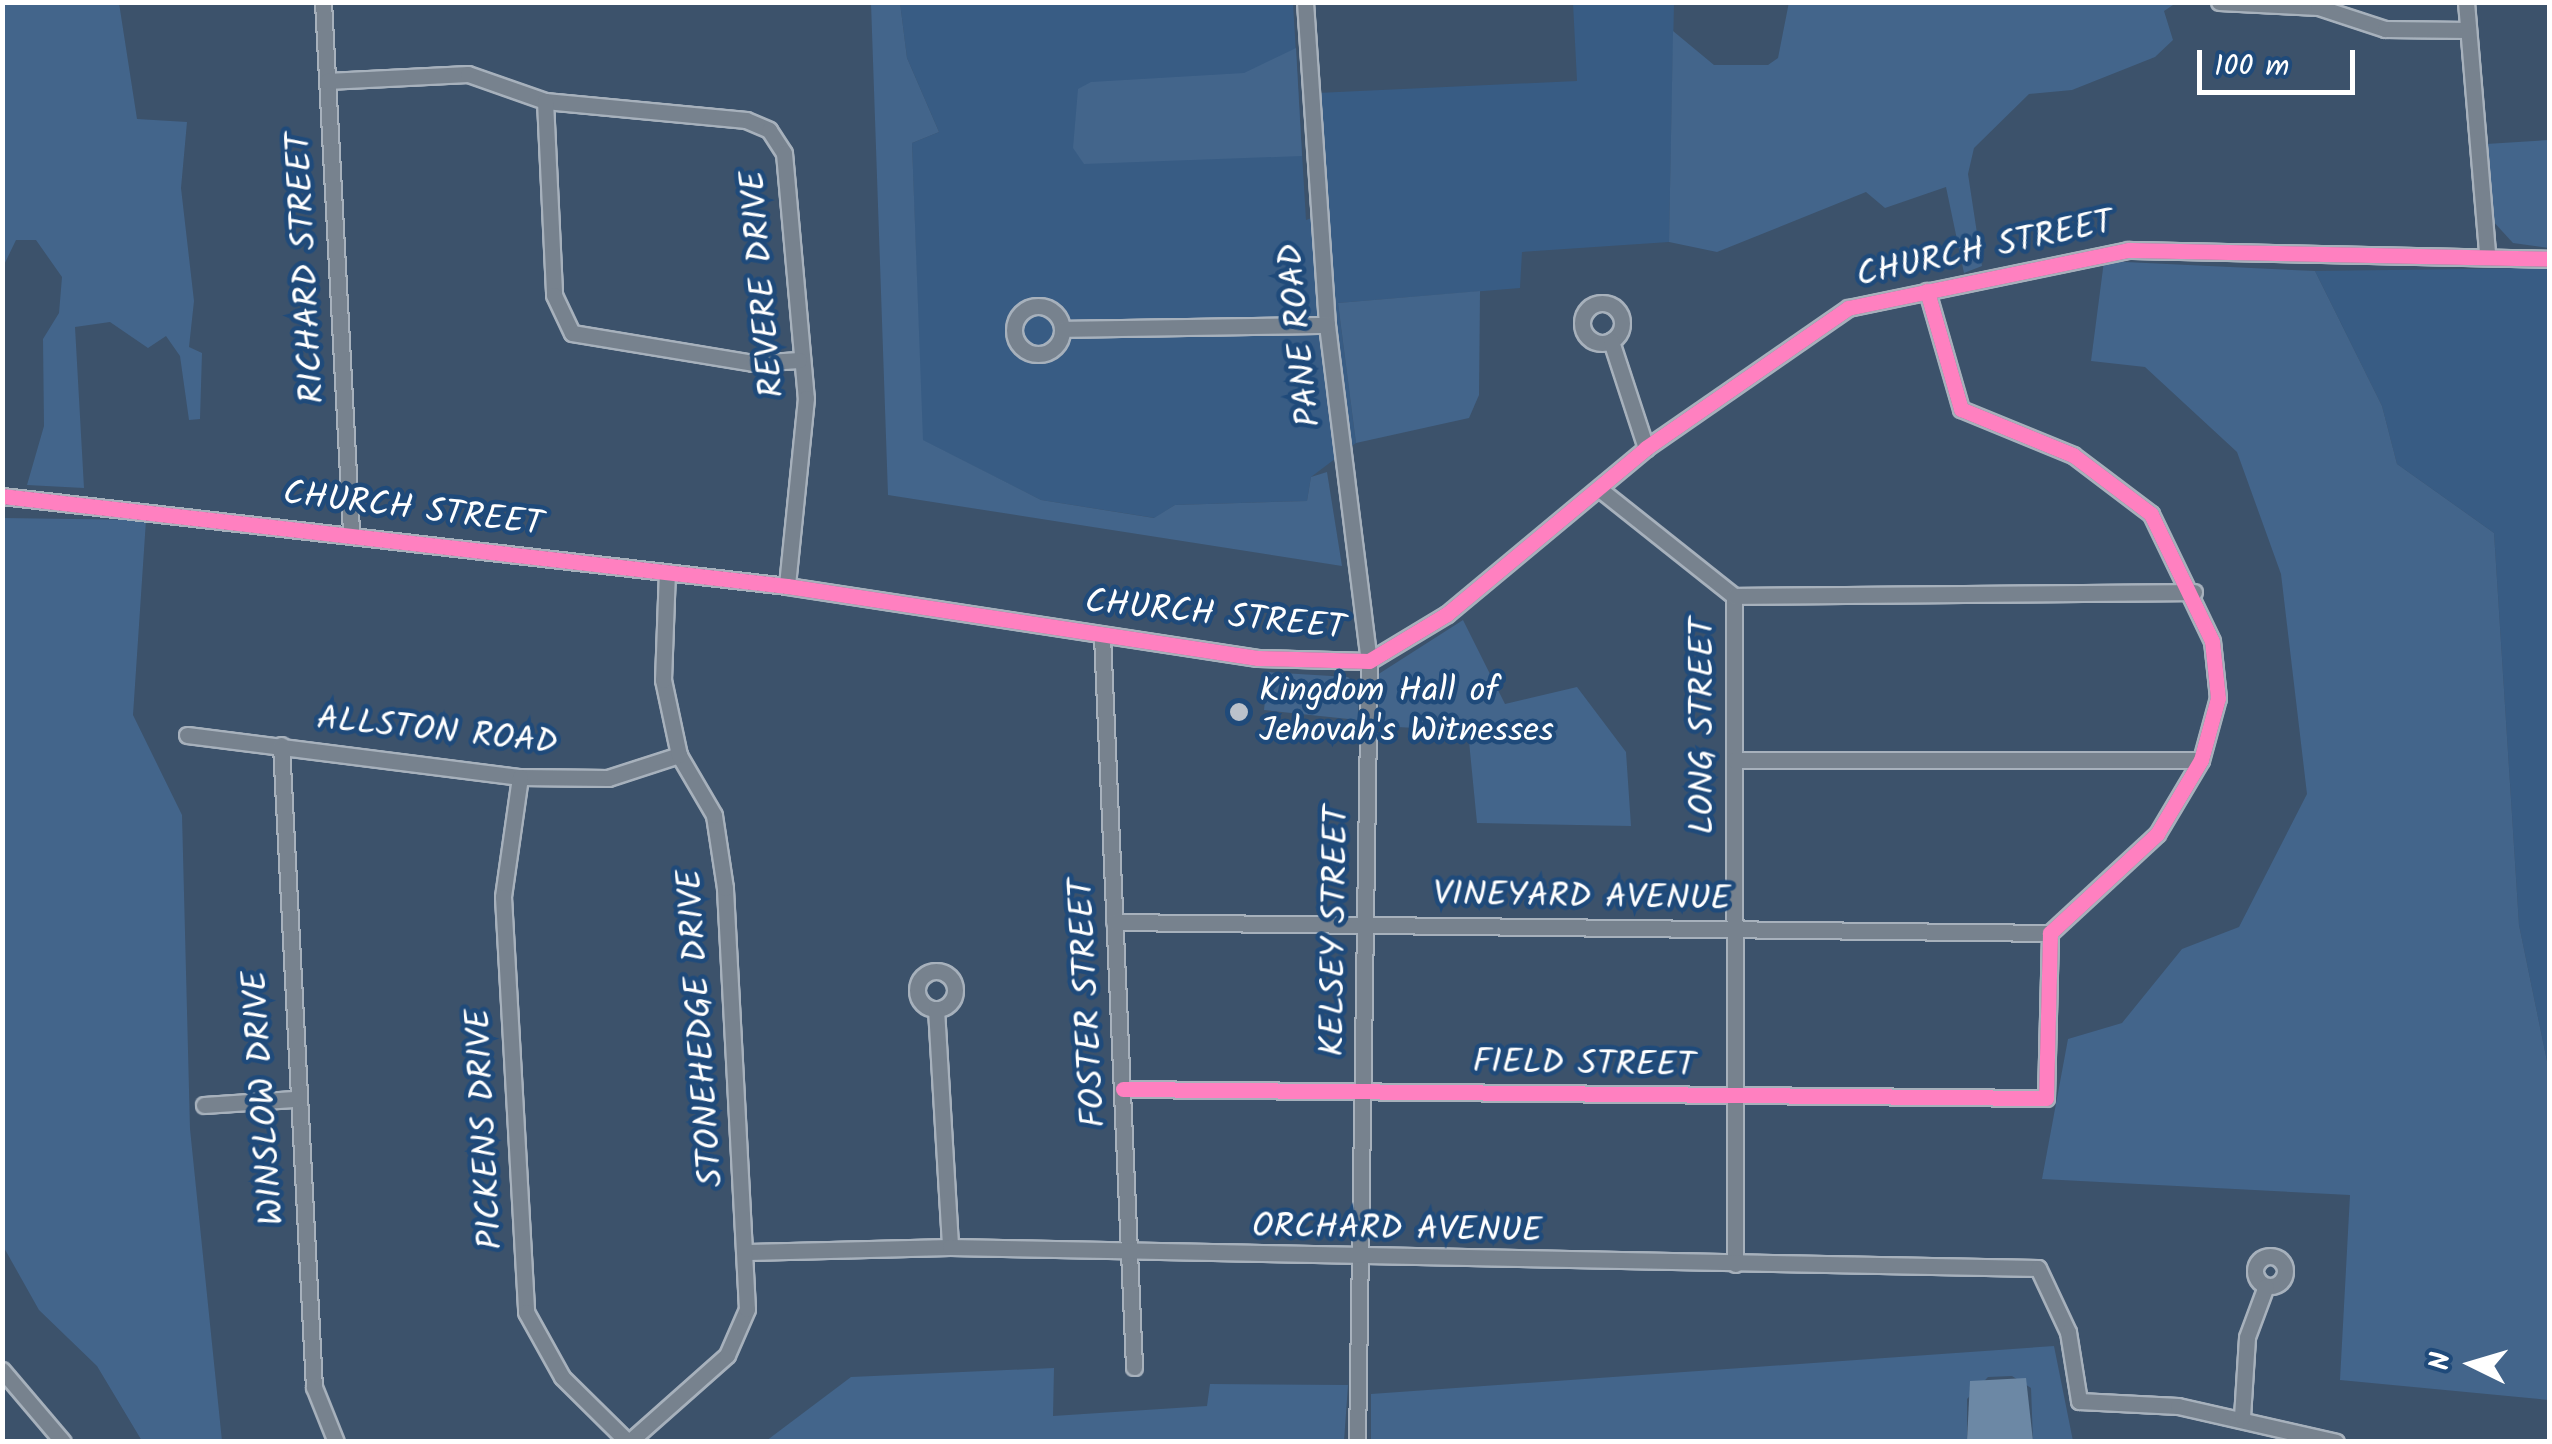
<!DOCTYPE html>
<html>
<head>
<meta charset="utf-8">
<style>
  body { margin:0 }
  #map { position:relative; width:2552px; height:1444px; overflow:hidden; background:#3c526b; font-family:Kalam,sans-serif }
  div>[style] { position:absolute }
  [style*='--x'] { left:calc(var(--x)*1px); top:calc(var(--y)*1px); width:calc(var(--w)*1px); rotate:calc(var(--a)*1deg) }
  .built>* { inset:0; background:#385c84 }
  .green>* { inset:0; background:#43658b }
  .water>* { inset:0; background:#6c88a5 }
  .roads { filter:drop-shadow(2px 0 #a7b1bc) drop-shadow(-2px 0 #a7b1bc) drop-shadow(0 2px #a7b1bc) drop-shadow(0 -2px #a7b1bc) }
  .minor>* { height:15px; margin:-7.5px; padding:0 7.5px; transform-origin:7.5px; border-radius:7.5px; background:#77828e }
  .minor>.ring { margin:-7.5px; padding:0; box-sizing:content-box; background:none; border:15px solid #77828e; border-radius:50% }
  .cycleway>* { height:15px; margin:-7.5px; padding:0 7.5px; transform-origin:7.5px; border-radius:7.5px; background:#ff80c0 }
  .dots>* { width:28px; height:28px; translate:-50% -50%; box-sizing:border-box; border:5px solid #1f4a7a; border-radius:50% }
  span { translate:-50% -50%; white-space:nowrap; text-align:center; line-height:1.15; -webkit-text-stroke:9px #1f4a7a; paint-order:stroke }
  .street-label { font-size:35px; color:#fff }
  .poi-label { font-size:35px; color:#fff }
  .left { translate:0 -50%; text-align:left }
  .frame { position:absolute; inset:0; border:5px solid #fff; pointer-events:none }
  .north { position:absolute; left:2422px; top:1314px; width:100px; height:100px; -webkit-text-stroke:8px #1f4a7a; paint-order:stroke; rotate:275deg; font-size:28px; font-weight:700; line-height:40px; text-align:center; color:#fff }
  .north::after { content:''; display:block; margin:auto; width:35px; height:45px; background:#fff; clip-path:polygon(50% 0,100% 100%,50% 72%,0 100%) }
  .scale { position:absolute; left:2197px; top:50px; width:158px; height:45px; box-sizing:border-box; border:5px solid #fff; border-top:0; padding-left:12px; font-size:30px; line-height:35px; white-space:nowrap; color:#fff; -webkit-text-stroke:8px #1f4a7a; paint-order:stroke }
</style>
</head>
<body>
<div id="map">
  <div class="built">
    <div style="clip-path:polygon(900px 3px,1293px 3px,1306px 220px,1323px 214px,1317px 93px,1577px 81px,1573px 3px,1674px 3px,1669px 242px,1522px 252px,1520px 288px,1338px 303px,1356px 443px,1311px 477px,1307px 501px,1175px 505px,1155px 518px,1041px 500px,922px 440px,912px 143px,939px 132px,907px 58px)"></div>
    <div style="clip-path:polygon(2549px 268px,2549px 1071px,2519px 925px,2494px 533px,2397px 464px,2382px 406px,2315px 271px)"></div>
  </div>
  <div class="green">
    <div style="clip-path:polygon(1789px 2px,2176px 2px,2176px 3px,2164px 11px,2173px 40px,2155px 57px,2072px 90px,2029px 94px,1974px 148px,1968px 174px,1982px 266px,1964px 273px,1946px 187px,1885px 208px,1866px 192px,1717px 252px,1669px 242px,1673px 31px,1714px 65px,1768px 65px,1778px 58px)"></div>
    <div style="clip-path:polygon(2px 3px,119px 3px,137px 119px,187px 122px,181px 188px,194px 301px,189px 347px,202px 353px,200px 419px,189px 420px,180px 356px,166px 336px,148px 348px,110px 322px,75px 327px,84px 488px,27px 485px,44px 426px,43px 339px,59px 313px,62px 277px,36px 240px,16px 240px,3px 267px)"></div>
    <div style="clip-path:polygon(871px 3px,900px 3px,907px 58px,939px 132px,912px 143px,923px 440px,1041px 500px,1154px 518px,1175px 505px,1307px 501px,1311px 477px,1327px 472px,1342px 566px,888px 495px)"></div>
    <div style="clip-path:polygon(1296px 48px,1302px 156px,1084px 164px,1073px 148px,1078px 89px,1091px 82px,1244px 73px)"></div>
    <div style="clip-path:polygon(2549px 140px,2549px 248px,2513px 243px,2491px 219px,2486px 144px)"></div>
    <div style="clip-path:polygon(2104px 261px,2315px 271px,2382px 406px,2397px 464px,2494px 533px,2519px 925px,2549px 1071px,2549px 1400px,2340px 1380px,2350px 1195px,2042px 1179px,2068px 1039px,2122px 1023px,2182px 949px,2239px 927px,2307px 794px,2281px 574px,2237px 452px,2145px 367px,2091px 361px)"></div>
    <div style="clip-path:polygon(1480px 291px,1479px 395px,1469px 418px,1356px 443px,1338px 303px)"></div>
    <div style="clip-path:polygon(2px 518px,146px 520px,133px 715px,182px 815px,190px 1129px,222px 1441px,142px 1441px,97px 1366px,39px 1310px,3px 1246px)"></div>
    <div style="clip-path:polygon(1463px 620px,1505px 704px,1577px 687px,1626px 752px,1631px 826px,1477px 823px,1468px 731px,1380px 726px,1377px 675px)"></div>
    <div style="clip-path:polygon(1268px 672px,1348px 677px,1359px 688px,1358px 720px,1264px 710px)"></div>
    <div style="clip-path:polygon(2054px 1346px,2073px 1441px,2033px 1441px,2031px 1388px,2012px 1376px,1988px 1377px,1967px 1399px,1967px 1441px,1371px 1442px,1371px 1394px)"></div>
    <div style="clip-path:polygon(1054px 1368px,1053px 1416px,1207px 1406px,1210px 1384px,1348px 1385px,1344px 1441px,766px 1441px,851px 1377px)"></div>
  </div>
  <div class="water">
    <div style="clip-path:polygon(2026px 1378px,2033px 1441px,1967px 1441px,1970px 1381px)"></div>
  </div>
  <div class="roads">
    <div class="minor">
      <div style="--x:323;--y:2;--w:530;--a:86.97"></div>
      <div style="--x:1305;--y:2;--w:324;--a:86.1"></div>
      <div style="--x:1327;--y:325;--w:339;--a:82.9"></div>
      <div style="--x:1369;--y:661;--w:781;--a:90.88"></div>
      <div style="--x:2219;--y:2;--w:99;--a:2.9"></div>
      <div style="--x:2318;--y:7;--w:71;--a:18.2"></div>
      <div style="--x:2385;--y:29;--w:83;--a:0.7"></div>
      <div style="--x:2466;--y:2;--w:251;--a:85.2"></div>
      <div style="--x:327;--y:81;--w:141;--a:-2.8"></div>
      <div style="--x:468;--y:74;--w:82;--a:19.3"></div>
      <div style="--x:545;--y:101;--w:202;--a:5.4"></div>
      <div style="--x:746;--y:120;--w:25;--a:23"></div>
      <div style="--x:769;--y:130;--w:27;--a:57"></div>
      <div style="--x:784;--y:153;--w:246;--a:84.9"></div>
      <div style="--x:806;--y:398;--w:189;--a:95.8"></div>
      <div style="--x:545;--y:101;--w:194;--a:87.3"></div>
      <div style="--x:554;--y:295;--w:42;--a:64.7"></div>
      <div style="--x:572;--y:333;--w:183;--a:9.4"></div>
      <div style="--x:753;--y:363;--w:46;--a:-3.7"></div>
      <div class="ring" style="left:1582px;top:303px;width:25px;height:25px"></div>
      <div class="ring" style="left:1014px;top:306px;width:33px;height:33px"></div>
      <div style="--x:1063;--y:329;--w:264;--a:-0.9"></div>
      <div style="--x:1611;--y:341;--w:113;--a:71.9"></div>
      <div style="--x:1602;--y:491;--w:169;--a:38.5"></div>
      <div style="--x:1734;--y:596;--w:668;--a:89.91"></div>
      <div style="--x:2;--y:496;--w:790;--a:6.54"></div>
      <div style="--x:787;--y:586;--w:476;--a:8.7"></div>
      <div style="--x:1258;--y:658;--w:111;--a:1.5"></div>
      <div style="--x:1369;--y:661;--w:91;--a:-31.1"></div>
      <div style="--x:1447;--y:614;--w:259;--a:-39.8"></div>
      <div style="--x:1646;--y:448;--w:246;--a:-34.7"></div>
      <div style="--x:1848;--y:308;--w:286;--a:-11.7"></div>
      <div style="--x:2128;--y:250;--w:422;--a:1.2"></div>
      <div style="--x:1734;--y:596;--w:460;--a:-0.5"></div>
      <div style="--x:1102;--y:636;--w:732;--a:87.49"></div>
      <div style="--x:187;--y:735;--w:336;--a:7.2"></div>
      <div style="--x:520;--y:777;--w:88;--a:0.7"></div>
      <div style="--x:608;--y:778;--w:75;--a:-17.9"></div>
      <div style="--x:281;--y:745;--w:643;--a:87.06"></div>
      <div style="--x:314;--y:1387;--w:59;--a:68.2"></div>
      <div style="--x:1734;--y:760;--w:467;--a:0"></div>
      <div style="--x:520;--y:777;--w:121;--a:98.1"></div>
      <div style="--x:503;--y:897;--w:416;--a:86.8"></div>
      <div style="--x:526;--y:1312;--w:74;--a:61"></div>
      <div style="--x:562;--y:1377;--w:93;--a:44.6"></div>
      <div style="--x:1114;--y:922;--w:936;--a:0.67"></div>
      <div class="ring" style="left:917px;top:971px;width:23px;height:23px"></div>
      <div style="--x:936;--y:1009;--w:238;--a:86.6"></div>
      <div style="--x:1123;--y:1089;--w:923;--a:0.56"></div>
      <div style="--x:2046;--y:1098;--w:165;--a:-88.6"></div>
      <div style="--x:2050;--y:933;--w:146;--a:-42.8"></div>
      <div style="--x:2157;--y:834;--w:86;--a:-59.3"></div>
      <div style="--x:2201;--y:760;--w:64;--a:-74.7"></div>
      <div style="--x:2218;--y:698;--w:57;--a:-96"></div>
      <div style="--x:2212;--y:641;--w:141;--a:-115.7"></div>
      <div style="--x:2151;--y:514;--w:98;--a:-142.9"></div>
      <div style="--x:2073;--y:455;--w:121;--a:-157.7"></div>
      <div style="--x:1961;--y:409;--w:123;--a:-106.1"></div>
      <div style="--x:204;--y:1105;--w:90;--a:-3.8"></div>
      <div style="--x:748;--y:1252;--w:202;--a:-1.4"></div>
      <div style="--x:950;--y:1247;--w:1088;--a:1.11"></div>
      <div style="--x:2038;--y:1268;--w:71;--a:64.9"></div>
      <div style="--x:2068;--y:1332;--w:70;--a:80.9"></div>
      <div style="--x:2079;--y:1401;--w:99;--a:2.9"></div>
      <div style="--x:2178;--y:1406;--w:162;--a:12.8"></div>
      <div class="ring" style="left:2255px;top:1256px;width:15px;height:15px"></div>
      <div style="--x:2;--y:1370;--w:94;--a:49.7"></div>
      <div style="--x:2242;--y:1417;--w:80;--a:-86.4"></div>
      <div style="--x:2247;--y:1337;--w:54;--a:-69.6"></div>
      <div style="--x:629;--y:1442;--w:131;--a:-41.6"></div>
      <div style="--x:727;--y:1355;--w:50;--a:-66.5"></div>
      <div style="--x:747;--y:1309;--w:422;--a:-93"></div>
      <div style="--x:725;--y:888;--w:74;--a:-98.6"></div>
      <div style="--x:714;--y:815;--w:69;--a:-120.3"></div>
      <div style="--x:679;--y:755;--w:77;--a:-102"></div>
      <div style="--x:663;--y:680;--w:108;--a:-87.9"></div>
    </div>
  </div>
  <div class="cycleway">
    <div style="--x:2;--y:496;--w:790;--a:6.54"></div>
    <div style="--x:787;--y:586;--w:476;--a:8.7"></div>
    <div style="--x:1258;--y:658;--w:111;--a:1.5"></div>
    <div style="--x:1369;--y:661;--w:91;--a:-31.1"></div>
    <div style="--x:1447;--y:614;--w:259;--a:-39.8"></div>
    <div style="--x:1646;--y:448;--w:246;--a:-34.7"></div>
    <div style="--x:1848;--y:308;--w:286;--a:-11.7"></div>
    <div style="--x:2128;--y:250;--w:422;--a:1.2"></div>
    <div style="--x:1123;--y:1089;--w:923;--a:0.56"></div>
    <div style="--x:2046;--y:1098;--w:165;--a:-88.6"></div>
    <div style="--x:2050;--y:933;--w:146;--a:-42.8"></div>
    <div style="--x:2157;--y:834;--w:86;--a:-59.3"></div>
    <div style="--x:2201;--y:760;--w:64;--a:-74.7"></div>
    <div style="--x:2218;--y:698;--w:57;--a:-96"></div>
    <div style="--x:2212;--y:641;--w:141;--a:-115.7"></div>
    <div style="--x:2151;--y:514;--w:98;--a:-142.9"></div>
    <div style="--x:2073;--y:455;--w:121;--a:-157.7"></div>
    <div style="--x:1961;--y:409;--w:123;--a:-106.1"></div>
  </div>
  <div class="dots">
    <div style="left:1239px;top:712px;background:#bbc2cb"></div>
  </div>
  <div class="street-label">
    <span style="left:1985px;top:250px;rotate:-12deg">CHURCH STREET</span>
    <span style="left:307px;top:268px;rotate:-93deg">RICHARD STREET</span>
    <span style="left:764px;top:284px;rotate:-95deg">REVERE DRIVE</span>
    <span style="left:1301px;top:335px;rotate:-96deg">PANE ROAD</span>
    <span style="left:413px;top:510px;rotate:7deg">CHURCH STREET</span>
    <span style="left:1215px;top:616px;rotate:6deg">CHURCH STREET</span>
    <span style="left:1704px;top:726px;rotate:-90deg">LONG STREET</span>
    <span style="left:437px;top:732px;rotate:6deg">ALLSTON ROAD</span>
    <span style="left:1582px;top:898px;rotate:1deg">VINEYARD AVENUE</span>
    <span style="left:1336px;top:931px;rotate:-89deg">KELSEY STREET</span>
    <span style="left:1089px;top:1003px;rotate:-93deg">FOSTER STREET</span>
    <span style="left:702px;top:1028px;rotate:-94deg">STONEHEDGE DRIVE</span>
    <span style="left:1584px;top:1065px;rotate:1deg">FIELD STREET</span>
    <span style="left:265px;top:1098px;rotate:-94deg">WINSLOW DRIVE</span>
    <span style="left:486px;top:1129px;rotate:-93deg">PICKENS DRIVE</span>
    <span style="left:1397px;top:1230px;rotate:1deg">ORCHARD AVENUE</span>
  </div>
  <div class="poi-label">
    <span class="left" style="left:1259px;top:712px">Kingdom Hall of<br>Jehovah's Witnesses</span>
  </div>
  <div class="frame"></div>
  <div class="north">N</div>
  <div class="scale">100 m</div>
</div>
</body>
</html>
